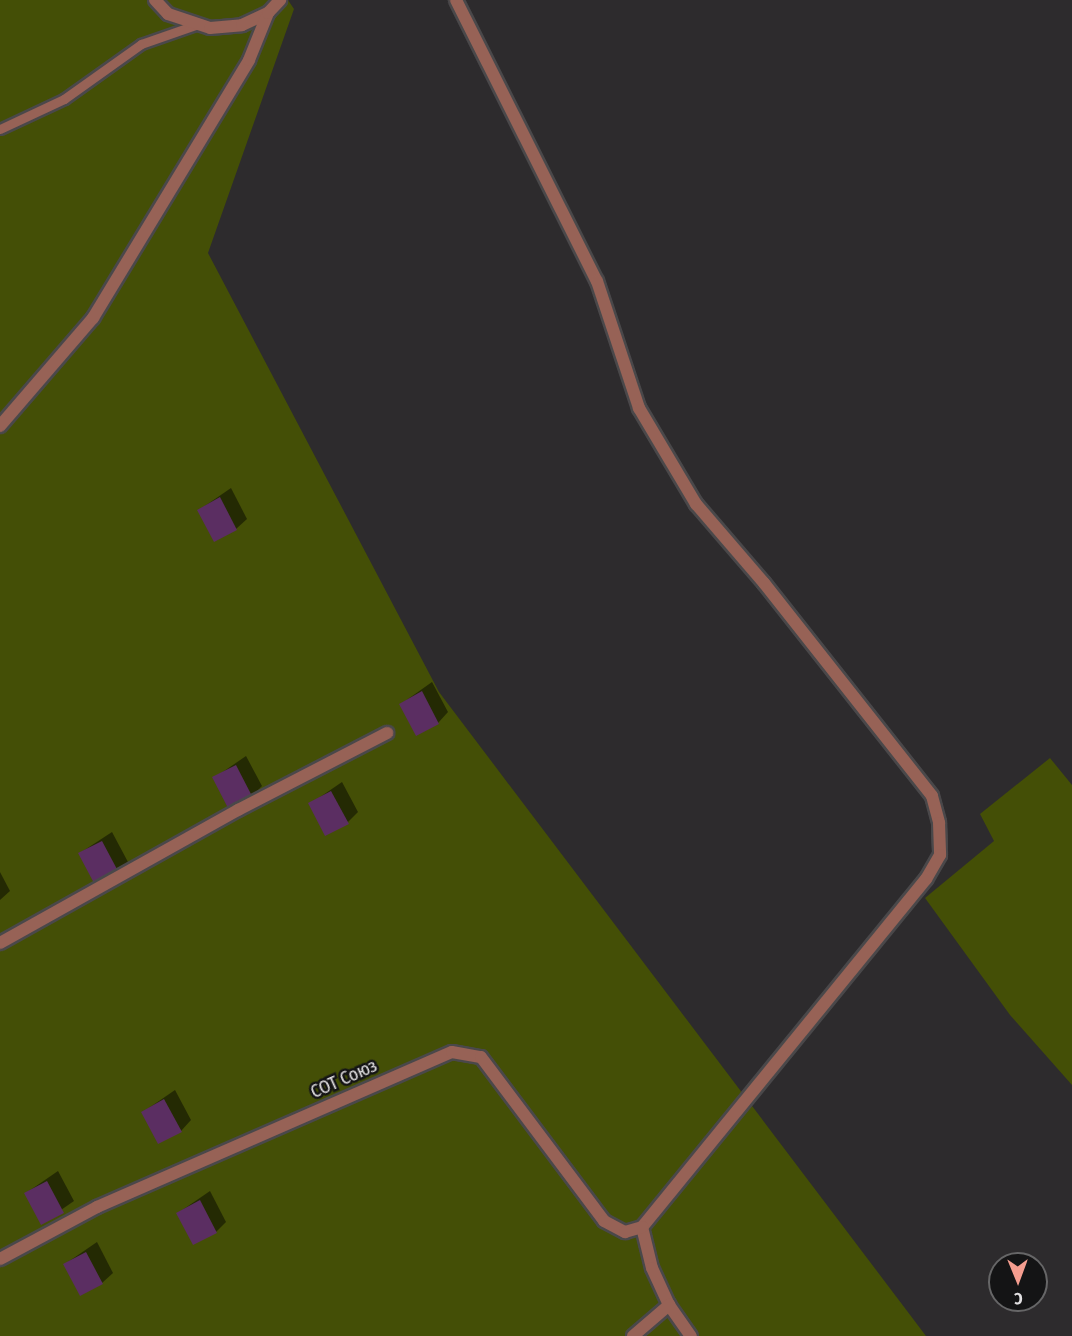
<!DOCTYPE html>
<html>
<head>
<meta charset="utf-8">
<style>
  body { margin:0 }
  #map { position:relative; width:1072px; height:1336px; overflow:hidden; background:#2d2b2d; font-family:"Fira Sans Condensed",sans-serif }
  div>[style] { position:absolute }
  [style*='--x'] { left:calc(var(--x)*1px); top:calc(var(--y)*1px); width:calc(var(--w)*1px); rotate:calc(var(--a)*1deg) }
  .green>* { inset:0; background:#444f06 }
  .shadow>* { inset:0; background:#0007 }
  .building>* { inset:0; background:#5b2e62 }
  .roads { filter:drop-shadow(2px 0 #4a484a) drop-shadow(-2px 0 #4a484a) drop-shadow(0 2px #4a484a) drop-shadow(0 -2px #4a484a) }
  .service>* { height:9px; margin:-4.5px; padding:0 4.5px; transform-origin:4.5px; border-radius:4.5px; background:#976256 }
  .minor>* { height:12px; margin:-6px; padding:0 6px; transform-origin:6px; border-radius:6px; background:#976256 }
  span { translate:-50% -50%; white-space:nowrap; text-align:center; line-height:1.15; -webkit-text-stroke:5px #141415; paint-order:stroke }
  .street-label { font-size:18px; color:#e2e0e2 }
  .north { position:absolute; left:988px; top:1252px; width:60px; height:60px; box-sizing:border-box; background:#141415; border:2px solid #666667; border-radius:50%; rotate:179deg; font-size:16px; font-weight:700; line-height:24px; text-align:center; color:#e2e0e2 }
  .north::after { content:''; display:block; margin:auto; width:21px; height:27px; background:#f59d8f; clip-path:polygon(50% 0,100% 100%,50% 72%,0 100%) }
</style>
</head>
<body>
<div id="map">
  <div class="green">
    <div style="clip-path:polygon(0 0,288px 0,294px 9px,208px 253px,439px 692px,926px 1336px,0 1336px)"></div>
    <div style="clip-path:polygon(1050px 758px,1072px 785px,1072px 1085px,1010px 1015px,925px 898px,994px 841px,980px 814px)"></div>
  </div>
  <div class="shadow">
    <div style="clip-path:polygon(231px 488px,247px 519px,236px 529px,199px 510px)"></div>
    <div style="clip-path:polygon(432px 682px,448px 712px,438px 723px,401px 704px)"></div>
    <div style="clip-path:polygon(246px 756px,262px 786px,252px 796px,214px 778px)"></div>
    <div style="clip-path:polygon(342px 782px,358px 812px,348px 822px,310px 804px)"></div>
    <div style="clip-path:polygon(112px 832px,128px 862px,118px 872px,80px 853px)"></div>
    <div style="clip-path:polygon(0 872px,10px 891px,0 900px)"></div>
    <div style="clip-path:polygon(175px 1090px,191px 1120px,181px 1131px,143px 1112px)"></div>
    <div style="clip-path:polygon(58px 1171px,74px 1201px,42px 1223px,26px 1193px)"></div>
    <div style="clip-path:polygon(210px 1191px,226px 1222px,216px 1232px,178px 1213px)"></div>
    <div style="clip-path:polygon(97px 1242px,113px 1273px,102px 1283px,65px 1264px)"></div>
  </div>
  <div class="building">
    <div style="clip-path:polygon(220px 497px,237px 530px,214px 542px,197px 510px)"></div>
    <div style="clip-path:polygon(422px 691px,439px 724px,416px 736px,399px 704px)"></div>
    <div style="clip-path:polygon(236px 765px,253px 798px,229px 810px,212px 777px)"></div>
    <div style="clip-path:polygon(331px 791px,349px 824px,325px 836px,308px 803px)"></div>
    <div style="clip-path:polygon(102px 841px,119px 873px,95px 885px,78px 853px)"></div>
    <div style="clip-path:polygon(164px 1099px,182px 1132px,158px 1144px,141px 1112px)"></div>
    <div style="clip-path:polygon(47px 1181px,64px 1213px,41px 1225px,24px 1193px)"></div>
    <div style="clip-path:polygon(200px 1200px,217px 1233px,193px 1245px,176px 1213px)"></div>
    <div style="clip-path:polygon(86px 1252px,103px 1284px,80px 1296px,63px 1264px)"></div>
  </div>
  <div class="roads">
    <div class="service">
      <div style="--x:0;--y:129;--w:71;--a:-25.1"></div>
      <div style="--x:64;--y:99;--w:95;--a:-35.5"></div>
      <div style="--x:141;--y:44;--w:60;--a:-19.3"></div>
    </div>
    <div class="minor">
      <div style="--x:155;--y:0;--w:19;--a:47"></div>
      <div style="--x:168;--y:14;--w:44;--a:18.4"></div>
      <div style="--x:210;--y:28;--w:32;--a:-5"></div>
      <div style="--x:242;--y:25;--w:29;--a:-25"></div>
      <div style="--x:456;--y:0;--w:314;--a:63.4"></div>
      <div style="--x:597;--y:281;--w:134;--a:71.7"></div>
      <div style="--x:639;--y:408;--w:112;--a:59.3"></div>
      <div style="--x:696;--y:504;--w:104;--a:49.3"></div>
      <div style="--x:764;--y:583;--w:271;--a:51.7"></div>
      <div style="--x:932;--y:796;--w:28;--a:75"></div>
      <div style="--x:939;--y:823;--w:32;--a:88"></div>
      <div style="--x:940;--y:855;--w:28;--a:120"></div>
      <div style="--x:926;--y:879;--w:449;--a:129.2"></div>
      <div style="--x:0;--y:426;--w:143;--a:-49.3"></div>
      <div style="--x:93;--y:318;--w:301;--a:-58.8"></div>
      <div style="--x:249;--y:60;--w:51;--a:-68"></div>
      <div style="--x:268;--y:13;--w:18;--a:-47"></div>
      <div style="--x:0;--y:943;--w:273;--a:-29.2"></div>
      <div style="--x:238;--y:810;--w:168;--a:-27.3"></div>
      <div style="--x:642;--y:1227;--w:42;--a:76.3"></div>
      <div style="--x:652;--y:1268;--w:41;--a:65.3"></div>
      <div style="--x:669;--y:1305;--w:38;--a:55"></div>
      <div style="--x:0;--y:1259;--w:110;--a:-28.2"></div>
      <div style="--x:97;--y:1207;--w:387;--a:-23.6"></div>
      <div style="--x:452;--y:1052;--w:29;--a:10"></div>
      <div style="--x:481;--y:1057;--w:205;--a:53.1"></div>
      <div style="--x:604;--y:1221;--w:24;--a:28"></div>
      <div style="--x:625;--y:1232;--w:18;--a:-16"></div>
      <div style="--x:633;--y:1336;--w:48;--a:-40.7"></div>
    </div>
  </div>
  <div class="street-label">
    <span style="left:344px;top:1079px;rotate:-24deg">СОТ Союз</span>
  </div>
  <div class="north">С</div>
</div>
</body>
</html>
